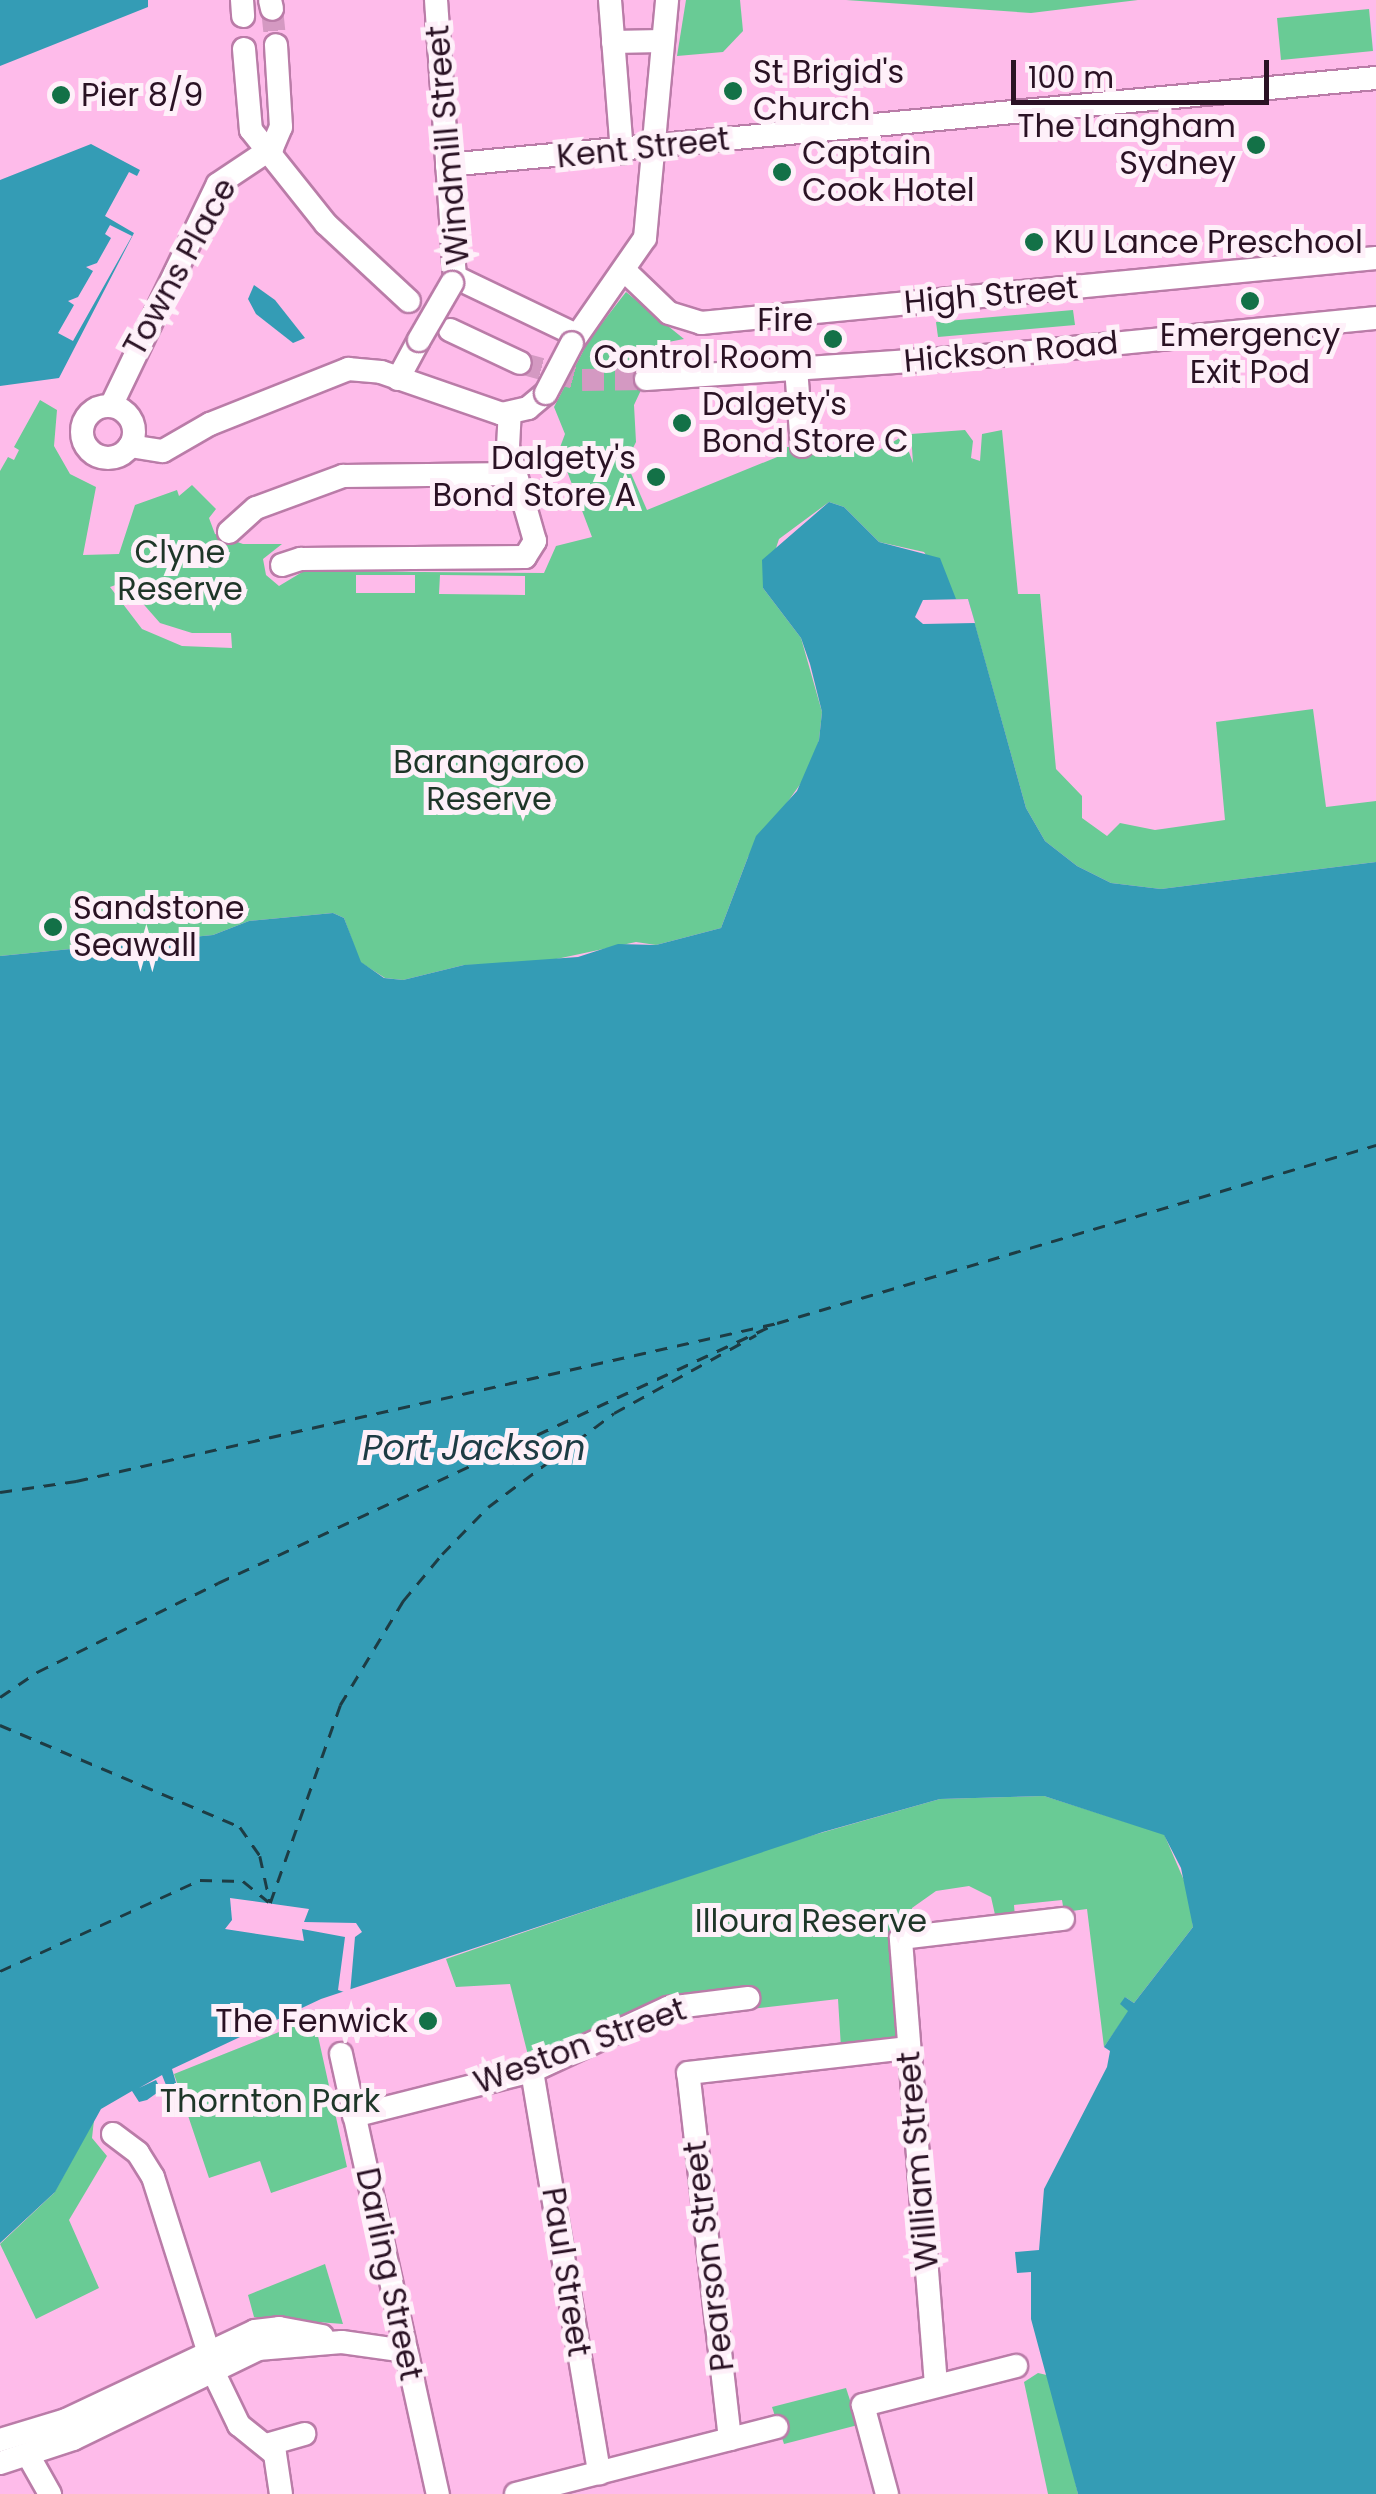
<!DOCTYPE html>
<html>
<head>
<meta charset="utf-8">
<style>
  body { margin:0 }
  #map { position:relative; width:1376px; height:2494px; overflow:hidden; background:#febbea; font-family:Poppins,sans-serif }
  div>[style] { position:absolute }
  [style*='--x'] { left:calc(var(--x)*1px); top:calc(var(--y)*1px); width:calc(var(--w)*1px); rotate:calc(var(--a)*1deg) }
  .green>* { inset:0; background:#69cb95 }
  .water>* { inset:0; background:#349cb5 }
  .pier>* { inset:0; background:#febbea }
  .ferry>* { height:2.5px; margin-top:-1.25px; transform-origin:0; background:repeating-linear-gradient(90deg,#1d3c44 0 12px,transparent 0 22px) }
  .minor-tunnel>* { height:22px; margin-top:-11px; transform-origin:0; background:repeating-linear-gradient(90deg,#d499c2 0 22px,transparent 0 33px) }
  .roads { filter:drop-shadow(2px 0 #ba7ca8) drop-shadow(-2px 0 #ba7ca8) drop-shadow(0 2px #ba7ca8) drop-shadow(0 -2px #ba7ca8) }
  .minor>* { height:22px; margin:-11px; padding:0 11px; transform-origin:11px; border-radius:11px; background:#fff }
  .minor>.ring { margin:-11px; padding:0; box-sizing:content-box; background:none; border:22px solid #fff; border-radius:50% }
  .bridges { filter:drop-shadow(2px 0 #ba7ca8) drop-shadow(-2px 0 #ba7ca8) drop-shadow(0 2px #ba7ca8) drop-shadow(0 -2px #ba7ca8) }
  .minor-bridge>* { height:22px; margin:-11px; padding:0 11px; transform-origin:11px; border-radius:11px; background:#fff }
  .dots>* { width:28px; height:28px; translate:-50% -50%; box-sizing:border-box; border:5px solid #fef0f9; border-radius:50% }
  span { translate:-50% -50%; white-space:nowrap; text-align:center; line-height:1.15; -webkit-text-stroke:10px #fef0f9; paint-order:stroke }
  .poi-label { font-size:32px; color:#2a1224 }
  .left { translate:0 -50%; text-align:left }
  .right { translate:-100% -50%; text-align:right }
  .street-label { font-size:32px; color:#2a1224 }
  .park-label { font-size:32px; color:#1e3628 }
  .water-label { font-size:35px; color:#1d3c44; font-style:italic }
  .scale { position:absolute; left:1011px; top:60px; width:258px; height:45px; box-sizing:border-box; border:5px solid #2a1224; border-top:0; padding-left:12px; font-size:30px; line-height:35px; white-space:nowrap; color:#2a1224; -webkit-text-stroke:8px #fef0f9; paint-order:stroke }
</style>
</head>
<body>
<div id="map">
  <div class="green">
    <div style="clip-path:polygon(686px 0,740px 0,743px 31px,723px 52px,677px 56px)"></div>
    <div style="clip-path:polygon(846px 0,1138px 0,1031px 13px)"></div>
    <div style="clip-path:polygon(1369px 9px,1373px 51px,1281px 60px,1277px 18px)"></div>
    <div style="clip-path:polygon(evenodd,626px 292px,684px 339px,663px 343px,634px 405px,636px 442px,626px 462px,647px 510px,787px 453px,787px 447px,837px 445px,869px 456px,903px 436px,913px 463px,911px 434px,965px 430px,973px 441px,971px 458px,980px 461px,982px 434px,1002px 430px,1018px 594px,1040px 594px,1056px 769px,1082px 796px,1082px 818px,1107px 836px,1120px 823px,1155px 830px,1225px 820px,1216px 722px,1313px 709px,1326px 807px,1376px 801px,1376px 862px,1161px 889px,1111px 883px,1077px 866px,1045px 841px,1026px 808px,968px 600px,956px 600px,924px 552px,879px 542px,844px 507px,829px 502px,779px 539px,763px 588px,801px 638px,822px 712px,819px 740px,809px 772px,748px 857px,721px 928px,656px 945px,636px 942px,533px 964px,464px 965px,403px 980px,385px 978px,360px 962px,344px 918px,333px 913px,249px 921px,213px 935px,0 956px,0 471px,8px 457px,14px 460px,19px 450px,14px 447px,40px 400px,57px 410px,54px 446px,70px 474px,96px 487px,83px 555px,119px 554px,135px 505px,177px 490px,179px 496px,192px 485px,216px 509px,209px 518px,215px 534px,243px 544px,282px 544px,263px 559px,266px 575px,279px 586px,304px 571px,544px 573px,556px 546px,592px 537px,559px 450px,565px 434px,554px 407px,589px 340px,626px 292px,356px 575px,415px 575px,415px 593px,356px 593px,356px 575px,626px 292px,440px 575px,525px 576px,525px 595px,439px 594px,440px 575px,626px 292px,124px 582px,160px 623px,192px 633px,231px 633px,232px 648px,182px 646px,142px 629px,110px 587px,124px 582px)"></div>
    <div style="clip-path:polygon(1073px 310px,1075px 325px,938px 337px,936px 322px)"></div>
    <div style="clip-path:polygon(1044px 1796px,1164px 1834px,1189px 1892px,1193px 1927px,1134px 2003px,1125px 1997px,1129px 2011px,1104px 2047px,1087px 1909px,1064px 1912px,1062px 1900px,1014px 1905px,1015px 1917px,996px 1919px,991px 1897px,969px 1886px,936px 1891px,912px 1908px,902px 2041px,841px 2048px,838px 1999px,751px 2009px,750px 1994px,530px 2063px,510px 1984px,456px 1987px,446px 1959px,782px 1844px,940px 1799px)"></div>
    <div style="clip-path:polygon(314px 2018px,347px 2167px,271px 2193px,260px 2161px,209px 2178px,174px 2074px)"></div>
    <div style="clip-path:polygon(94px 2120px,92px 2138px,107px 2156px,69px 2220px,99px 2288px,36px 2319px,0 2244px,54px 2193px)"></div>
    <div style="clip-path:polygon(325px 2264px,343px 2324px,254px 2317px,248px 2295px)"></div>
    <div style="clip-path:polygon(1038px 2373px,1051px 2376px,1078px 2494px,1048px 2494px,1024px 2382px)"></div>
    <div style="clip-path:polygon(846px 2388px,858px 2425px,784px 2444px,772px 2407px)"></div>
  </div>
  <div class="water">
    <div style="clip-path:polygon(0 0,148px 0,148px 7px,0 66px)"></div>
    <div style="clip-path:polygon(91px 144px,140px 170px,137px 176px,129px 172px,105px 216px,134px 233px,59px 378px,0 386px,0 180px)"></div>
    <div style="clip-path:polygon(254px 285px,275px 300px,305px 338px,293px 343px,256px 314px,248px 299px)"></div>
    <div style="clip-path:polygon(829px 502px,844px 507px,879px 542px,940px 558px,956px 599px,968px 599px,1026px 808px,1045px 841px,1077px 866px,1111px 883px,1161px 889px,1376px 862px,1376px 2494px,1078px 2494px,1031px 2319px,1031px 2272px,1017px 2273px,1015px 2252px,1039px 2250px,1044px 2189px,1107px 2067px,1110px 2051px,1104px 2047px,1128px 2011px,1120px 2004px,1125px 1997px,1134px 2003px,1193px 1927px,1181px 1868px,1164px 1835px,1044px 1796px,940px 1799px,823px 1832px,321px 1999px,172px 2069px,177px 2086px,168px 2090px,162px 2075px,139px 2088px,156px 2080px,161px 2090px,147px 2100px,139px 2102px,132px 2091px,101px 2109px,55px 2192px,0 2243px,0 956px,213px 935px,249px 921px,333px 913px,344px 918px,361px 962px,384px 978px,403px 980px,464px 965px,578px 957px,618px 944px,656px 945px,721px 928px,756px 836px,797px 791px,819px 740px,822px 712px,810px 664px,801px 638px,763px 588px,762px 560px)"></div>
  </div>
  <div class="pier">
    <div style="clip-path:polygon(110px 225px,132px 236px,73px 341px,58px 333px,74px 305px,68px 301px,78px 297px,93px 271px,86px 267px,97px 263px,111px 238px,105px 234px)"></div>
    <div style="clip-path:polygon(968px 599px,975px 623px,923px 624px,915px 617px,923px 600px)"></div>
    <div style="clip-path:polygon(230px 1898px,309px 1909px,304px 1922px,356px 1923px,362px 1932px,355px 1937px,350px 1994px,338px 1990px,345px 1937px,302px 1929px,304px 1941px,225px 1929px,232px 1920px)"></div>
  </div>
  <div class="ferry">
    <div style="--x:0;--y:1492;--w:77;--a:-8.2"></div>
    <div style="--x:76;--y:1481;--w:719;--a:-12.7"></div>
    <div style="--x:777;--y:1323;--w:625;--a:-16.55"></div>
    <div style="--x:0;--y:1697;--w:45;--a:-34"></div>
    <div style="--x:37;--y:1672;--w:202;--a:-26.2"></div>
    <div style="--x:218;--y:1583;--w:610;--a:-24.93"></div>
    <div style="--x:0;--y:1725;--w:261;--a:23"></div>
    <div style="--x:240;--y:1827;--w:35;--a:55"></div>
    <div style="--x:260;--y:1856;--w:47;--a:77.7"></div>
    <div style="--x:270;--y:1903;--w:210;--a:-70.5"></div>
    <div style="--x:340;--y:1705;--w:122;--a:-58.8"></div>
    <div style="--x:403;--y:1601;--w:61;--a:-50.3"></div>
    <div style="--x:442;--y:1554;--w:66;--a:-45.6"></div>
    <div style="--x:488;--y:1507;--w:157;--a:-36.7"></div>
    <div style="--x:614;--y:1413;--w:162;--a:-28.8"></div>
    <div style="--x:0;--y:1971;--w:220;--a:-24.5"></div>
    <div style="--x:200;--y:1880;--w:43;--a:1.3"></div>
    <div style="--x:243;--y:1881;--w:33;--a:39"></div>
  </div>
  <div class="minor-tunnel">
    <div style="--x:272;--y:9;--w:36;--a:84"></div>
    <div style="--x:520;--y:363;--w:64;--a:15.3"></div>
    <div style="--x:582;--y:380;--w:64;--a:-0.9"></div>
  </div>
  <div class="roads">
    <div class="minor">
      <div style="--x:242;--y:0;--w:16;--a:86"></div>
      <div style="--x:270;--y:0;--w:9;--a:77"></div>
      <div style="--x:436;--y:0;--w:278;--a:86.1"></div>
      <div style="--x:610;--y:0;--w:153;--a:85.5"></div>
      <div style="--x:613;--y:42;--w:49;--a:-1.2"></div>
      <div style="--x:244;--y:49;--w:81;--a:85.1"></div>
      <div style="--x:251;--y:130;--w:120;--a:51.4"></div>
      <div style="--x:326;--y:224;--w:113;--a:42.9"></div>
      <div style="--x:272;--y:148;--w:23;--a:-67"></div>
      <div style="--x:281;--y:127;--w:82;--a:-93.5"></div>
      <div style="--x:447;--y:165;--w:933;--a:-5.35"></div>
      <div style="--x:624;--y:270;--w:62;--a:43.7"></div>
      <div style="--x:669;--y:313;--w:34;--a:17"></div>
      <div style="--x:701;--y:323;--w:678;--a:-5.5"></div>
      <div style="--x:455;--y:277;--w:134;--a:25.6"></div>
      <div style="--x:450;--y:330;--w:77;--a:25.2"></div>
      <div style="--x:572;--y:343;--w:128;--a:-55.2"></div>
      <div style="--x:645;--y:238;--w:239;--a:-84.7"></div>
      <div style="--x:796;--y:368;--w:78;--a:85.6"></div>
      <div style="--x:398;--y:379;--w:44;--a:-61.7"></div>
      <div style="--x:646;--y:379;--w:364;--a:-3.9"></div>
      <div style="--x:1009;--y:354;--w:369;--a:-5.6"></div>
      <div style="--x:111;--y:406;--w:246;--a:-64.3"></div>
      <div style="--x:218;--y:184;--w:65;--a:-33.7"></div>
      <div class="ring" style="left:82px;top:406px;width:30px;height:30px"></div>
      <div style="--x:130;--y:446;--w:33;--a:9"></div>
      <div style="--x:163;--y:451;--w:54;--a:-29.9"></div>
      <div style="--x:210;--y:424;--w:149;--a:-21.7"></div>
      <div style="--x:348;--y:369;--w:33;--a:5"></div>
      <div style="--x:381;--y:372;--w:128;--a:19.1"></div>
      <div style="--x:502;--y:414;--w:27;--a:-13"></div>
      <div style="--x:528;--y:408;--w:23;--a:-40"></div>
      <div style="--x:229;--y:532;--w:36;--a:-42"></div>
      <div style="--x:256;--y:508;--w:93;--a:-20.2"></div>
      <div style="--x:343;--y:476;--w:171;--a:-0.7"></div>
      <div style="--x:282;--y:565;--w:20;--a:-18"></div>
      <div style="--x:301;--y:559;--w:224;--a:-0.5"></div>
      <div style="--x:525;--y:557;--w:19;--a:-58"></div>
      <div style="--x:535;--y:541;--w:98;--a:-106"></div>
      <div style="--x:508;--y:447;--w:33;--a:-87"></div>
      <div style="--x:341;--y:2054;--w:451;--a:77.6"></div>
      <div style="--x:532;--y:2071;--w:408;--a:80.5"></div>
      <div style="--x:354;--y:2116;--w:184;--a:-14.2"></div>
      <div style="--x:532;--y:2071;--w:150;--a:-24.9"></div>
      <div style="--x:668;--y:2008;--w:81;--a:-7.1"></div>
      <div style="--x:113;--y:2134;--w:31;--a:37"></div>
      <div style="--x:138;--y:2153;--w:28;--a:58"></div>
      <div style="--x:153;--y:2177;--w:182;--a:72.4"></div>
      <div style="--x:212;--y:2369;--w:62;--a:64.3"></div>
      <div style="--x:239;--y:2425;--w:46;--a:38.9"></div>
      <div style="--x:275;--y:2454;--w:40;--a:81.5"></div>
      <div style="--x:936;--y:2385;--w:448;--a:-94.5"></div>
      <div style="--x:901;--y:1938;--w:163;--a:-6.7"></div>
      <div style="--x:730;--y:2439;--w:368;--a:-96.5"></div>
      <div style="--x:688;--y:2073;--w:222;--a:-6.5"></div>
      <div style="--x:0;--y:2440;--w:69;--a:-16.9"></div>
      <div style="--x:66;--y:2420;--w:209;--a:-25.2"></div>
      <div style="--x:255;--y:2331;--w:24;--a:-7"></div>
      <div style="--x:279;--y:2328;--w:44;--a:10.5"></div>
      <div style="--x:266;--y:2445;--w:40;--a:-16"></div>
      <div style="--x:28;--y:2455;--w:45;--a:60.6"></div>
      <div style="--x:0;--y:2463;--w:77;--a:-18.2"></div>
      <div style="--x:73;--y:2439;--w:206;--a:-25.9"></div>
      <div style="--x:258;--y:2349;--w:84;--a:-4.8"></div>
      <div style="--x:342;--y:2342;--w:65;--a:8"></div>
      <div style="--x:516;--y:2494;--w:269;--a:-14.4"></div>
      <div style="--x:887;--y:2494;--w:92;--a:-105.1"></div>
      <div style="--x:863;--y:2405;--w:158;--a:-14.3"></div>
    </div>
  </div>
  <div class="bridges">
    <div class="minor-bridge">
      <div style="--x:419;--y:340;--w:66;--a:-59.9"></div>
      <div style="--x:546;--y:393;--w:56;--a:-62.5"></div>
    </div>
  </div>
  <div class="dots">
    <div style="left:733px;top:91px;background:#137147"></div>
    <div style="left:61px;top:95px;background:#137147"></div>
    <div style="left:1256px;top:145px;background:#137147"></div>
    <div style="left:782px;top:172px;background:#137147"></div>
    <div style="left:1034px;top:242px;background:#137147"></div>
    <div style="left:1250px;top:301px;background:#137147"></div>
    <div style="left:833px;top:339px;background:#137147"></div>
    <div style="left:682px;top:423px;background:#137147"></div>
    <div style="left:656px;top:477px;background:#137147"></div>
    <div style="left:53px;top:927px;background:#137147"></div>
    <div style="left:428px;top:2021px;background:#137147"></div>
  </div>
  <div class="poi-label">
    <span class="left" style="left:753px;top:91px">St Brigid's<br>Church</span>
    <span class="left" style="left:81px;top:95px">Pier 8/9</span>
    <span class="right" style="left:1236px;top:145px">The Langham<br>Sydney</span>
    <span class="left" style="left:802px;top:172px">Captain<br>Cook Hotel</span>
    <span class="left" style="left:1054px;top:242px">KU Lance Preschool</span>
    <span class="right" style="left:813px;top:339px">Fire<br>Control Room</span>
    <span style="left:1250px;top:354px">Emergency<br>Exit Pod</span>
    <span class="left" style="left:702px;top:423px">Dalgety's<br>Bond Store C</span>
    <span class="right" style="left:636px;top:477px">Dalgety's<br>Bond Store A</span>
    <span class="left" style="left:73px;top:927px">Sandstone<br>Seawall</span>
    <span class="right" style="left:408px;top:2021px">The Fenwick</span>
  </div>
  <div class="street-label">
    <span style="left:448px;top:145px;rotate:-95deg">Windmill Street</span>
    <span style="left:643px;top:148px;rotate:-6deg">Kent Street</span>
    <span style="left:180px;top:267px;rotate:-61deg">Towns Place</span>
    <span style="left:991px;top:295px;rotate:-5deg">High Street</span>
    <span style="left:1011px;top:352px;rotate:-5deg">Hickson Road</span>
    <span style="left:580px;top:2046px;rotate:-20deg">Weston Street</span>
    <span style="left:918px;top:2161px;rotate:-95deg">William Street</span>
    <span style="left:709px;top:2256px;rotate:-97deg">Pearson Street</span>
    <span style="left:566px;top:2272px;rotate:81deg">Paul Street</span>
    <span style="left:389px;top:2274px;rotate:78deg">Darling Street</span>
  </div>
  <div class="park-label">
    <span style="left:180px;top:571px">Clyne<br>Reserve</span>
    <span style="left:489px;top:781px">Barangaroo<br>Reserve</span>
    <span style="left:811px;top:1921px">Illoura Reserve</span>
    <span style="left:270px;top:2101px">Thornton Park</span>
  </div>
  <div class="water-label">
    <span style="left:474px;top:1448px">Port Jackson</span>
  </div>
  <div class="scale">100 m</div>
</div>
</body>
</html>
